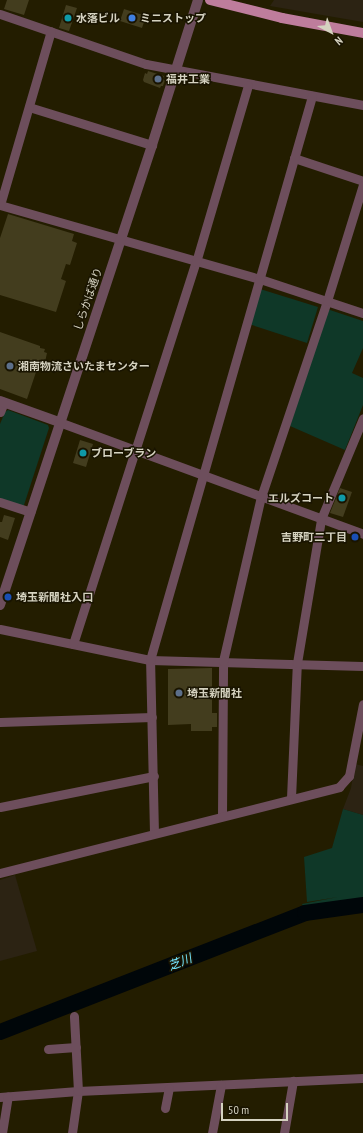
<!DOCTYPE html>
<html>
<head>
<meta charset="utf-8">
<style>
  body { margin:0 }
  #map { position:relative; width:363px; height:1133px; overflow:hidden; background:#231d00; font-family:"PT Sans Narrow","Noto Sans JP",sans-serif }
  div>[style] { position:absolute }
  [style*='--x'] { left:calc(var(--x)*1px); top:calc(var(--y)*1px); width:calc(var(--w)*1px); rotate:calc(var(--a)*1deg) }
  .industrial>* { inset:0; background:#2c2313 }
  .green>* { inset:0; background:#0f3828 }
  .river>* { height:16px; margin:-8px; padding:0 8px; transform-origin:8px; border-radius:8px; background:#000609 }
  .building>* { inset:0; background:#433d1e }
  .minor>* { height:9px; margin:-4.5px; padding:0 4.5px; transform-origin:4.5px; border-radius:4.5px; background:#6d4e5c }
  .tertiary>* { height:10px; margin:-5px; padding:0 5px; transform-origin:5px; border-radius:5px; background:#6d4e5c }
  .primary>* { height:10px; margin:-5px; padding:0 5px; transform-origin:5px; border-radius:5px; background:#be7d9c }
  .dots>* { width:11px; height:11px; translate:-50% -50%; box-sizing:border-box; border:2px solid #191400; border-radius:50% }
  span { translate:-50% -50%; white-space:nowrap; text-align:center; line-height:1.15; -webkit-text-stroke:3px #191400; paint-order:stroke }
  .poi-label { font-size:11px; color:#d5d2c0; font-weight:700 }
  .left { translate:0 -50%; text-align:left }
  .right { translate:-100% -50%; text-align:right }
  .street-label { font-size:11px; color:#d5d2c0 }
  .water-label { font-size:12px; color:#74e5fe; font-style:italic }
  .north { position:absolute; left:311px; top:12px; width:40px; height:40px; -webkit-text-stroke:3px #191400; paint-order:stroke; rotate:139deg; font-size:11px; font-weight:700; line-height:16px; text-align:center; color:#d5d2c0 }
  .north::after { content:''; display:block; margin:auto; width:14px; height:18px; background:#d5d2c0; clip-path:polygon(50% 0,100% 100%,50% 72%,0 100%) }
  .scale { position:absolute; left:221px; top:1103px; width:67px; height:18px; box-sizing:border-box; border:2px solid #d5d2c0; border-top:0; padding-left:5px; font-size:12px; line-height:14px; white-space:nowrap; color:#d5d2c0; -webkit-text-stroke:3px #191400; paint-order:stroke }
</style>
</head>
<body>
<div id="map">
  <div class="industrial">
    <div style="clip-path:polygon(274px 0,363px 0,363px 22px,270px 6px)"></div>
    <div style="clip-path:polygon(355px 764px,363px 766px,363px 815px,343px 809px,351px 788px)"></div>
    <div style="clip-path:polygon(15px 875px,37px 951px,0 961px,0 880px)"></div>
  </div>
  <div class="green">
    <div style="clip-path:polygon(260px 289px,318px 307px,307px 343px,249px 324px)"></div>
    <div style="clip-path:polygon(327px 309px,363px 321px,363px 348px,352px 373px,363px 378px,363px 405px,345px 450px,290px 426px)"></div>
    <div style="clip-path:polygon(8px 410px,48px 425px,49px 428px,24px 505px,21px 507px,0 500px,0 424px,5px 412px)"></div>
    <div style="clip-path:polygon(343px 809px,363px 815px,363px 894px,357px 894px,363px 894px,363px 902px,324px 905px,305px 911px,302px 904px,338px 897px,307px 902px,304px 857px,332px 848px)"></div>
  </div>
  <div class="river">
    <div style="--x:0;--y:1032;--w:327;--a:-21.3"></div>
    <div style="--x:305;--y:913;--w:59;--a:-7.9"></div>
  </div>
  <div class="building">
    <div style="clip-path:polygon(7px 0,29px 0,24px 15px,4px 9px)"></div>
    <div style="clip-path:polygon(66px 5px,77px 8px,69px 31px,59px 28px)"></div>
    <div style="clip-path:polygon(124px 9px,146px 16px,142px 28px,120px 21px)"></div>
    <div style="clip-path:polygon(148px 71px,164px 76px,163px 79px,165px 80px,163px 86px,161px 86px,160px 88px,144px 82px,143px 80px,145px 73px,147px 74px)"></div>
    <div style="clip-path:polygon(8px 214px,74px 234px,72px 241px,77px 243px,70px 265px,66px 264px,61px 279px,66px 281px,56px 312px,0 295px,0 238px)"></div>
    <div style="clip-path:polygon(0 332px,40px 346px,40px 348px,45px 349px,44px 352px,47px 353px,45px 362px,40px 360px,27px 399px,0 389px)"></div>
    <div style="clip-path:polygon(80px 440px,93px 444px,86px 467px,73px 463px)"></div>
    <div style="clip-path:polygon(340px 488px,352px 492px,343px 517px,330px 513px)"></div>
    <div style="clip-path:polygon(4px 515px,15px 518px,8px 540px,0 537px,0 522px,2px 522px)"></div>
    <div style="clip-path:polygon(212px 668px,212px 713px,217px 713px,217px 727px,212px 727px,212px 731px,191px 731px,191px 724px,168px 725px,168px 669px)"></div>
  </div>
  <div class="minor">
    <div style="--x:0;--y:14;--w:154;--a:18.9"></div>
    <div style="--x:146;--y:64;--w:221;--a:10.7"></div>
    <div style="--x:29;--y:107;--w:129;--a:17.2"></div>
    <div style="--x:294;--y:158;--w:73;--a:18.4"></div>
    <div style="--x:0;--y:205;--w:270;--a:15.9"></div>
    <div style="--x:260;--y:279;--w:108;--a:18.3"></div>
    <div style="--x:0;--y:205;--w:181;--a:-73.7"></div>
    <div style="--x:0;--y:412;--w:11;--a:-68"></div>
    <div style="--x:59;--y:422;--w:324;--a:20.2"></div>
    <div style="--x:0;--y:502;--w:32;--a:18"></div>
    <div style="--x:0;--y:629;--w:153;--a:11.7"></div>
    <div style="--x:150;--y:660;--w:213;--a:1.6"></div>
    <div style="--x:73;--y:644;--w:401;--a:-72.2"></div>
    <div style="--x:196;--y:262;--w:184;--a:-73.6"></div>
    <div style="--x:0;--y:722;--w:152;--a:-1.9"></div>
    <div style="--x:291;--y:798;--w:135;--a:-87.5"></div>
    <div style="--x:297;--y:663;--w:146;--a:-80.5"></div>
    <div style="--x:321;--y:519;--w:109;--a:-67.4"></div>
    <div style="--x:0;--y:807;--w:157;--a:-11.4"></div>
    <div style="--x:222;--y:816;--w:155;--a:-89.6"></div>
    <div style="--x:223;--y:661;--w:168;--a:-77"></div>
    <div style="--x:261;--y:497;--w:207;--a:-71.4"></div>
    <div style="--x:327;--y:301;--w:121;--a:-72.8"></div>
    <div style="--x:154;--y:833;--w:173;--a:-91.3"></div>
    <div style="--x:150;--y:660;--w:587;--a:-73.97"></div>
    <div style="--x:0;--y:873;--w:350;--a:-14.2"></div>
    <div style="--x:339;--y:787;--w:15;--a:-48"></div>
    <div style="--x:349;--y:776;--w:73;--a:-79"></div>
    <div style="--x:48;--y:1049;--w:28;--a:-4"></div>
    <div style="--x:0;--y:1097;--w:78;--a:-4.4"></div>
    <div style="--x:78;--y:1091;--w:285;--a:-2.6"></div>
    <div style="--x:165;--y:1108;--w:20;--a:-79"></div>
    <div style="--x:2;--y:1133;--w:37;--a:-81"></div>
    <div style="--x:72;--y:1133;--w:42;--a:-81.9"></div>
    <div style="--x:78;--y:1091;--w:75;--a:-93.1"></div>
    <div style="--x:212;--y:1133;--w:49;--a:-79.4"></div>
    <div style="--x:284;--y:1133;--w:53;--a:-80.2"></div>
  </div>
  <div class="tertiary">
    <div style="--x:0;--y:401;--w:63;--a:19.6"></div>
    <div style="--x:0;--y:605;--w:484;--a:-71.7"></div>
    <div style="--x:152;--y:145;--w:152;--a:-72.4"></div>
  </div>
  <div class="primary">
    <div style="--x:210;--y:0;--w:74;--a:14"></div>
    <div style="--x:282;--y:18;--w:82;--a:10.5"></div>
  </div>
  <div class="dots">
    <div style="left:68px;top:18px;background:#0f9aa8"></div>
    <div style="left:132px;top:18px;background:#3f7fe0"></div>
    <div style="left:158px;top:79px;background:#5c6f8a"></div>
    <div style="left:10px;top:366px;background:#5c6f8a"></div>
    <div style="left:83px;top:453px;background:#0f9aa8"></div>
    <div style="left:342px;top:498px;background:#0f9aa8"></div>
    <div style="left:355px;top:537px;background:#1a4fb4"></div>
    <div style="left:8px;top:597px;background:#1a4fb4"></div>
    <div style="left:179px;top:693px;background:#5c6f8a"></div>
  </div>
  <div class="poi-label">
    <span class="left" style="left:76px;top:18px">水落ビル</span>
    <span class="left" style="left:140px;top:18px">ミニストップ</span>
    <span class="left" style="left:166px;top:79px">福井工業</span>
    <span class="left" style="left:18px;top:366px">湘南物流さいたまセンター</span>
    <span class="left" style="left:91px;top:453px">ブローブラン</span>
    <span class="right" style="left:334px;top:498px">エルズコート</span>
    <span class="right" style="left:347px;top:537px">吉野町二丁目</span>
    <span class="left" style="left:16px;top:597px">埼玉新聞社入口</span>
    <span class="left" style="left:187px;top:693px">埼玉新聞社</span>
  </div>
  <div class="street-label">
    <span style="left:88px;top:299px;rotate:-71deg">しらかば通り</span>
  </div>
  <div class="water-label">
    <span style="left:180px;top:962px;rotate:-21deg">芝川</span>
  </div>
  <div class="north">N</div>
  <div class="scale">50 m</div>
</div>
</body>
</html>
